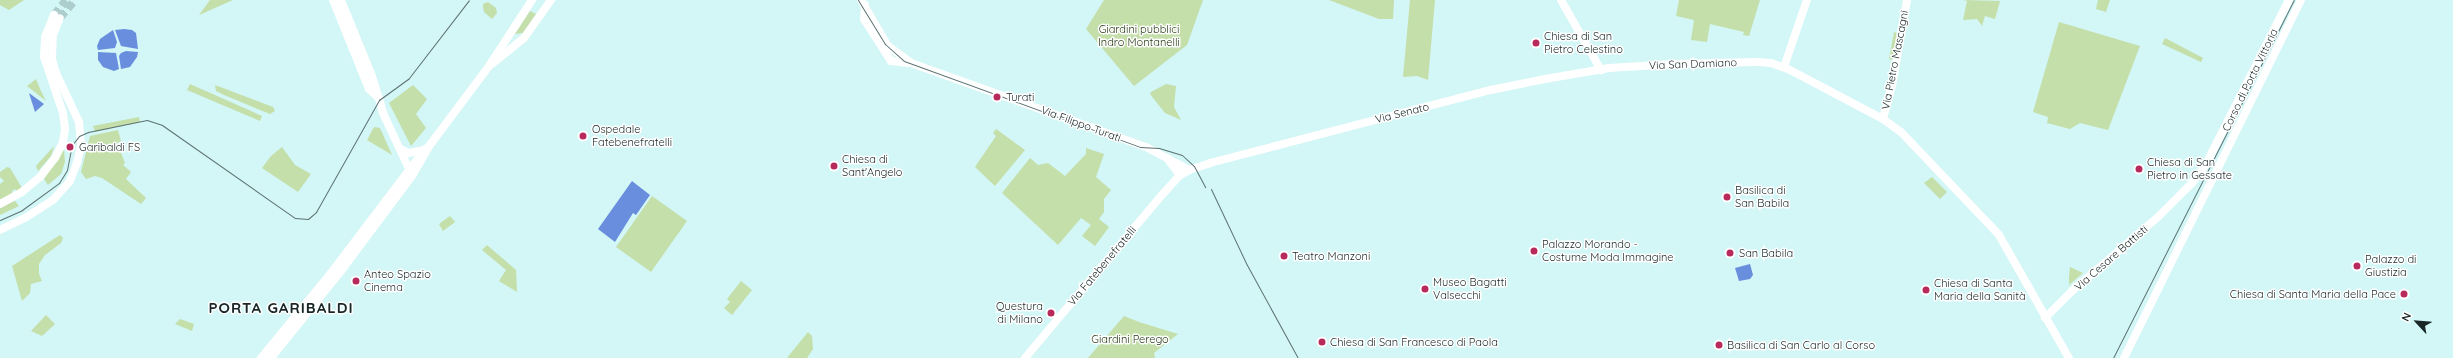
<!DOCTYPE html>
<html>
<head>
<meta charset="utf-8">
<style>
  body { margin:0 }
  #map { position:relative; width:2453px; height:358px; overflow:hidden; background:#d3f6f6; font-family:Quicksand,sans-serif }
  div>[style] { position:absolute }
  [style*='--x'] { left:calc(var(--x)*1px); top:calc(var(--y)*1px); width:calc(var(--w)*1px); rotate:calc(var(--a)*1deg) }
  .green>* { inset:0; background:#c4dfa9 }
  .water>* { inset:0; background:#698ede }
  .secondary-tunnel>* { height:8px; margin-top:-4px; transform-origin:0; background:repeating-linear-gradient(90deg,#aecdcd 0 8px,transparent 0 12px) }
  .secondary>* { height:8px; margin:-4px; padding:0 4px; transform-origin:4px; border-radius:4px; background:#fff }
  .tram>* { height:1px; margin:-0.5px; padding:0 0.5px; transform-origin:0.5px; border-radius:0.5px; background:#5c7272 }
  .dots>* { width:11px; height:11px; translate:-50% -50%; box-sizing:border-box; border:2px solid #fff; border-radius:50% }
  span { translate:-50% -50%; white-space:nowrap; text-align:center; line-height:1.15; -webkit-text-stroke:3px #fff; paint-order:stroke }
  .park-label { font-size:11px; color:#283914 }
  .poi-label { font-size:11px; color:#192727 }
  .left { translate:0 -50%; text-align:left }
  .right { translate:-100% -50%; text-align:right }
  .street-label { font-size:11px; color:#192727 }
  .district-label { font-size:15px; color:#192727; font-weight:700; letter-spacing:1px }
  .north { position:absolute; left:2397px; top:302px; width:40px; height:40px; -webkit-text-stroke:3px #fff; paint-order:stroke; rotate:296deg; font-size:11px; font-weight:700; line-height:16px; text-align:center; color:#192727 }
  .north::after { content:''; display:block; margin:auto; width:14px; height:18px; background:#192727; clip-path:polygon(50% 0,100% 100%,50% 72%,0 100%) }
</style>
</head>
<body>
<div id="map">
  <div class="green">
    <div style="clip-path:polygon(0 0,24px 0,9px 10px,0 5px)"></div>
    <div style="clip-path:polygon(210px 0,233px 0,199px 15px)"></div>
    <div style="clip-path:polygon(1104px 0,1203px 0,1187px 45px,1134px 86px,1086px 29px)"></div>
    <div style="clip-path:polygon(1329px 0,1394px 0,1393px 19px,1379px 19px)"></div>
    <div style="clip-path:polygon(1410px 0,1435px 0,1428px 80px,1417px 76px,1403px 77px)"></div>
    <div style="clip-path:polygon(1679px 0,1760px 0,1749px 36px,1743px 35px,1744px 32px,1710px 24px,1707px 42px,1691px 40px,1694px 20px,1676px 16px)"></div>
    <div style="clip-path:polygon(1963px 0,2000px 1px,1995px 19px,1985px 16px,1982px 26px,1977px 19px,1963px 20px,1967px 1px)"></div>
    <div style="clip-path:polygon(2098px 0,2110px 0,2106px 12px,2096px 9px)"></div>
    <div style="clip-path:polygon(488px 2px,496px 8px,497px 13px,492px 19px,484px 12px,483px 7px,483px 4px)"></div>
    <div style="clip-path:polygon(530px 11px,536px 14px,523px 33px,515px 34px)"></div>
    <div style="clip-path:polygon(2059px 22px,2140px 46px,2108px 130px,2080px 123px,2070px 129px,2047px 123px,2048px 117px,2033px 112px)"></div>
    <div style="clip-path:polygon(1894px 32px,1898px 33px,1893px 60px,1889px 59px)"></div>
    <div style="clip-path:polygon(2165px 38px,2203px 58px,2201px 62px,2162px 44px)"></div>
    <div style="clip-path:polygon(36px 79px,41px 91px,46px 101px,27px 86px)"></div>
    <div style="clip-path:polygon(190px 84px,262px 116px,260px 121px,187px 90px)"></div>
    <div style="clip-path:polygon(1166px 84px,1176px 86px,1174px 107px,1181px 120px,1165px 113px,1150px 94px,1151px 92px)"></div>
    <div style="clip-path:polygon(215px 85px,273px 107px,275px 111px,270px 114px,224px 95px,216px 91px)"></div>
    <div style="clip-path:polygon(413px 85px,427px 99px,416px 114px,426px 128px,411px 146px,389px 103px)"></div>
    <div style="clip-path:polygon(139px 117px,140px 122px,95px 132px,93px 126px)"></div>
    <div style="clip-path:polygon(374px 127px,380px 128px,392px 155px,367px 140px)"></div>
    <div style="clip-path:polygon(996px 129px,1025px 150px,995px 186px,975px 167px,996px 136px,993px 133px)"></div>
    <div style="clip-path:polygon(118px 130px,121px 141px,117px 143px,125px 163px,123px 165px,131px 172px,126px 179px,146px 198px,141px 204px,102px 178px,95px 176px,86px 179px,81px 172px,90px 136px)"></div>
    <div style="clip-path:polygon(54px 146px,51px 156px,38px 171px,36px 166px)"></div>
    <div style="clip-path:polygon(282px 147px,295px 165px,311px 174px,298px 192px,262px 168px,271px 156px)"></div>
    <div style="clip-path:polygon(1086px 148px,1104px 154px,1096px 177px,1111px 190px,1104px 199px,1104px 212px,1099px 219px,1109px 227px,1095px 246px,1082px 236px,1091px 225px,1081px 218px,1058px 245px,1002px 193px,1030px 158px,1038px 165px,1048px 163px,1065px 176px,1086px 154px)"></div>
    <div style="clip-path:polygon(64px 150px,65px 162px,61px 174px,48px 185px,44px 179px)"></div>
    <div style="clip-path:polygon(7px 167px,10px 168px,22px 188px,17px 192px,15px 189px,12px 191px,13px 194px,0 201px,0 184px,4px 181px,0 177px,0 172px)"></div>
    <div style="clip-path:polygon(1932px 177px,1947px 192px,1940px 199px,1924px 183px)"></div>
    <div style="clip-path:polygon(652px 196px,687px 221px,651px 272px,616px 247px)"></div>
    <div style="clip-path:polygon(15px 201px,19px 206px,0 215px,0 207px)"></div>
    <div style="clip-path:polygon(450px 216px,455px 222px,443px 231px,439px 224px)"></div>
    <div style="clip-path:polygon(60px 235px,63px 238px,61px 243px,45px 255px,39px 264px,39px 274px,42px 281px,31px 284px,30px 293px,22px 301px,12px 266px)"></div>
    <div style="clip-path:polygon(487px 245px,516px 270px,517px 292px,499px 281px,506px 270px,482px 250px)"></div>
    <div style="clip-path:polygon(2070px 267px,2083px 273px,2069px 285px,2069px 277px)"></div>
    <div style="clip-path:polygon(741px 281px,752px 290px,732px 315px,724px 308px,730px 302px,727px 299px)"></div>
    <div style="clip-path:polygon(46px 315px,55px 324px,42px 336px,31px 331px)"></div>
    <div style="clip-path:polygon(1124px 316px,1139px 322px,1178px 334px,1154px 353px,1155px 358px,1088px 358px)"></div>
    <div style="clip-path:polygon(180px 319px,194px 324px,192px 331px,175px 324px)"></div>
    <div style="clip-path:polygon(808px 332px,812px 336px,813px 349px,807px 358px,787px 358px)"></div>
  </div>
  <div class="water">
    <div style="clip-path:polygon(124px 29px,132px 30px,136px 33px,138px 49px,121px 46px,115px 30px)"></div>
    <div style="clip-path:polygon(113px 30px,117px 42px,115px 48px,98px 50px,97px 46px,100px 39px)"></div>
    <div style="clip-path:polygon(126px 51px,138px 52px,137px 57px,130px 67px,121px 69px,119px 56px,121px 53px)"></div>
    <div style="clip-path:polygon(98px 52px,116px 53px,119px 69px,114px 71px,103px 67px,98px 60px)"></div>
    <div style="clip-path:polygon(29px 93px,44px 104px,35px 112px)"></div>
    <div style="clip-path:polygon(632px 181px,650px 195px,636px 215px,633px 213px,615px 242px,598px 229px)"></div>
    <div style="clip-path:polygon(1750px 264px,1753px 275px,1750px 279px,1739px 281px,1735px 268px)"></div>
  </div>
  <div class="secondary-tunnel">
    <div style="--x:54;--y:15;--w:19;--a:-51"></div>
    <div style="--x:60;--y:18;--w:23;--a:-50"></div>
  </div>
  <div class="secondary">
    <div style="--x:333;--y:0;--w:96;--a:68"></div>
    <div style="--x:369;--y:89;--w:13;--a:42"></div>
    <div style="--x:341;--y:0;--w:82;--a:67.8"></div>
    <div style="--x:372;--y:76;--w:39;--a:73"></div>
    <div style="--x:383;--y:113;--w:66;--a:65"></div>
    <div style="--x:861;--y:0;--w:53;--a:59.6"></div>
    <div style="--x:888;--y:46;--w:29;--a:36"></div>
    <div style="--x:911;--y:63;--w:250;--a:19.7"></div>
    <div style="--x:1146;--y:147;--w:49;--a:28.1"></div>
    <div style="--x:1561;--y:0;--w:81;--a:60.3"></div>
    <div style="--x:865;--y:5;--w:14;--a:94"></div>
    <div style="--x:864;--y:19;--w:50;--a:57.3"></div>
    <div style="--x:891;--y:61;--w:17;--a:7"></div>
    <div style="--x:492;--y:64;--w:41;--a:-39.1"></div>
    <div style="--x:524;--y:38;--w:47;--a:-54.6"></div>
    <div style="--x:1784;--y:67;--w:71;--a:-71.1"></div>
    <div style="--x:1883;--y:119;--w:34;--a:-75"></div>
    <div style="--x:1892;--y:86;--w:87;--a:-80.1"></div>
    <div style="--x:400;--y:149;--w:10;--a:24"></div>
    <div style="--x:409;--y:153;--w:14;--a:-12"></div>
    <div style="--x:1167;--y:158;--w:21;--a:53"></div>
    <div style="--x:0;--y:204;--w:25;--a:-29"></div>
    <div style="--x:22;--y:192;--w:23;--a:-40"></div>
    <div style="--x:40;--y:177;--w:24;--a:-52"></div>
    <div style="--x:55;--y:158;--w:18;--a:-63"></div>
    <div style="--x:63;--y:142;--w:13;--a:-81"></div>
    <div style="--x:65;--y:129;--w:16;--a:-97"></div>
    <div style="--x:63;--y:113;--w:59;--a:-108.7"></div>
    <div style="--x:44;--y:57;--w:20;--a:-87"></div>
    <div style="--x:45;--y:37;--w:24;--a:-68"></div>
    <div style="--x:0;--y:230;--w:28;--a:-26"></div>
    <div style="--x:25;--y:218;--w:33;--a:-33"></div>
    <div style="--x:53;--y:200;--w:25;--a:-48"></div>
    <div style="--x:70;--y:181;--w:19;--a:-69"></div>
    <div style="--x:77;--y:163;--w:18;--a:-77"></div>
    <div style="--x:81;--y:145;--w:23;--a:-95"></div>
    <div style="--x:79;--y:122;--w:54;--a:-115.1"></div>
    <div style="--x:56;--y:73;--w:15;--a:-106"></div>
    <div style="--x:52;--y:59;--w:24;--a:-88"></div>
    <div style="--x:53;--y:35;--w:18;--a:-68"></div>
    <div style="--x:2045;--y:318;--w:38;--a:-45"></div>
    <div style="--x:2072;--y:291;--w:113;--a:-40.7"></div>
    <div style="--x:2158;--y:217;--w:48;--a:-45"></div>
    <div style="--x:2192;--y:183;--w:21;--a:-53"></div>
    <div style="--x:2205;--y:166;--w:186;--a:-63.2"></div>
    <div style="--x:261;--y:358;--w:110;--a:-50.5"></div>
    <div style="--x:331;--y:273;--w:156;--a:-52.8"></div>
    <div style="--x:271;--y:358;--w:112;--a:-51.2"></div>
    <div style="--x:341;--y:271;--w:119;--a:-53.2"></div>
    <div style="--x:412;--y:176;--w:36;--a:-60"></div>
    <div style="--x:430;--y:145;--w:99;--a:-53.2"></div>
    <div style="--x:489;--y:66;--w:79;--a:-56.9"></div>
    <div style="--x:1025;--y:358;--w:213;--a:-50"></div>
    <div style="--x:1162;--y:195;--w:25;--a:-48"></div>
    <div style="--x:1179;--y:176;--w:12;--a:-31"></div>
    <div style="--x:1189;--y:170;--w:22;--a:-18"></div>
    <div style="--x:1210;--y:163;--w:290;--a:-14.6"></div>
    <div style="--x:1491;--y:90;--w:55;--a:-11.5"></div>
    <div style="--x:1545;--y:79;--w:65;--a:-9.8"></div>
    <div style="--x:1609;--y:68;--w:65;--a:-3.5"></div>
    <div style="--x:1674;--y:64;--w:83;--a:-1.4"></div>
    <div style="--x:1757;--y:62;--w:14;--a:4"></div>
    <div style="--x:1771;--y:63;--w:20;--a:20"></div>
    <div style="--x:1790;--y:70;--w:105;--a:27.8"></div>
    <div style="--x:1883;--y:119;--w:22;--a:36"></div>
    <div style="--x:1901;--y:132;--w:142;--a:46.4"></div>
    <div style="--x:1999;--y:235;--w:142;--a:60.4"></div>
    <div style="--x:2124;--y:358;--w:399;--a:-63.7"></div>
  </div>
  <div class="tram">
    <div style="--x:858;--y:0;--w:52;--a:58.5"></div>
    <div style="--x:885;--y:44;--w:25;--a:42"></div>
    <div style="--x:904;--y:61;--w:251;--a:20"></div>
    <div style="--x:1140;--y:147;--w:19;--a:3"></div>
    <div style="--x:1159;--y:148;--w:24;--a:17"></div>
    <div style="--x:1182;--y:155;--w:16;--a:43"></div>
    <div style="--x:1194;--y:166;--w:24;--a:62"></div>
    <div style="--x:1211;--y:189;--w:84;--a:64.7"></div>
    <div style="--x:1247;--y:265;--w:106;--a:61.3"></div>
    <div style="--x:0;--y:220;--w:24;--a:-24"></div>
    <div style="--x:22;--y:210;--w:46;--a:-36.1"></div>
    <div style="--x:59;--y:183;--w:15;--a:-58"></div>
    <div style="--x:67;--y:170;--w:25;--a:-79"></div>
    <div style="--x:72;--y:145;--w:11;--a:-52"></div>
    <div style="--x:79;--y:136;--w:10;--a:-24"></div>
    <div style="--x:88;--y:132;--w:60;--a:-11.5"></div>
    <div style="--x:147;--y:120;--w:16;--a:18"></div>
    <div style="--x:162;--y:125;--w:162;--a:35"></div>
    <div style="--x:295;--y:218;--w:13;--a:4"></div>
    <div style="--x:308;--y:219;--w:11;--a:-41"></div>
    <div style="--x:316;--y:212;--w:129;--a:-60.6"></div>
    <div style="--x:379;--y:100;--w:37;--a:-36"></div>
    <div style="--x:409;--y:78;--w:98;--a:-52.4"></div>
    <div style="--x:2113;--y:358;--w:401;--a:-63.2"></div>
  </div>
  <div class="dots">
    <div style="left:1536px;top:43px;background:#b82a5c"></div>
    <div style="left:997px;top:97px;background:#b82a5c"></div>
    <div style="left:583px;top:136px;background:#b82a5c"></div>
    <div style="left:70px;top:147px;background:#b82a5c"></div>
    <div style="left:834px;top:166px;background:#b82a5c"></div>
    <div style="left:2139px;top:169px;background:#b82a5c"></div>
    <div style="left:1727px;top:197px;background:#b82a5c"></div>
    <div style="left:1534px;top:251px;background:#b82a5c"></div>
    <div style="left:1730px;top:253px;background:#b82a5c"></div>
    <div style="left:1284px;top:256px;background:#b82a5c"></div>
    <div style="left:2357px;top:266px;background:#b82a5c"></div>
    <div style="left:356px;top:281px;background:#b82a5c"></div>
    <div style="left:1425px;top:289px;background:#b82a5c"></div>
    <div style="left:1926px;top:290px;background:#b82a5c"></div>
    <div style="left:2404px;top:294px;background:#b82a5c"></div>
    <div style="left:1051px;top:313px;background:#b82a5c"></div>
    <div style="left:1322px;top:342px;background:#b82a5c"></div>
    <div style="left:1719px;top:345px;background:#b82a5c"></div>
  </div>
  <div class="park-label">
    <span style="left:1139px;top:36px">Giardini pubblici<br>Indro Montanelli</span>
    <span style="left:1130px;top:339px">Giardini Perego</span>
  </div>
  <div class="poi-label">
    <span class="left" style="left:1544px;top:43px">Chiesa di San<br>Pietro Celestino</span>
    <span class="left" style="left:1006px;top:97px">Turati</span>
    <span class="left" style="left:592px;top:136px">Ospedale<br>Fatebenefratelli</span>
    <span class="left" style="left:79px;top:147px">Garibaldi FS</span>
    <span class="left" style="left:842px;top:166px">Chiesa di<br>Sant'Angelo</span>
    <span class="left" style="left:2147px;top:169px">Chiesa di San<br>Pietro in Gessate</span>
    <span class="left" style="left:1735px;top:197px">Basilica di<br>San Babila</span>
    <span class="left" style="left:1542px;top:251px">Palazzo Morando -<br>Costume Moda Immagine</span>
    <span class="left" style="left:1739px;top:253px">San Babila</span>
    <span class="left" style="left:1292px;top:256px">Teatro Manzoni</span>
    <span class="left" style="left:2365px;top:266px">Palazzo di<br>Giustizia</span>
    <span class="left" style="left:364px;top:281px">Anteo Spazio<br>Cinema</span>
    <span class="left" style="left:1433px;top:289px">Museo Bagatti<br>Valsecchi</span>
    <span class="left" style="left:1934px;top:290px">Chiesa di Santa<br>Maria della Sanità</span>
    <span class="right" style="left:2396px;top:294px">Chiesa di Santa Maria della Pace</span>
    <span class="right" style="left:1043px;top:313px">Questura<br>di Milano</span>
    <span class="left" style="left:1330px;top:342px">Chiesa di San Francesco di Paola</span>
    <span class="left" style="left:1727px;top:345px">Basilica di San Carlo al Corso</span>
  </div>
  <div class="street-label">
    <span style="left:1895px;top:60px;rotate:-79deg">Via Pietro Mascagni</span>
    <span style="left:1693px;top:64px;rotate:-2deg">Via San Damiano</span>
    <span style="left:2250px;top:80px;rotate:-64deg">Corso di Porta Vittoria</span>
    <span style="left:1402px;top:113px;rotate:-14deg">Via Senato</span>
    <span style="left:1081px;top:124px;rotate:20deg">Via Filippo Turati</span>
    <span style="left:2111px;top:258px;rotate:-41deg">Via Cesare Battisti</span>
    <span style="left:1102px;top:266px;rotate:-50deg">Via Fatebenefratelli</span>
  </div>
  <div class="district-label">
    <span style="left:281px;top:308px">PORTA GARIBALDI</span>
  </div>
  <div class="north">N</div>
</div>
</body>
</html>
